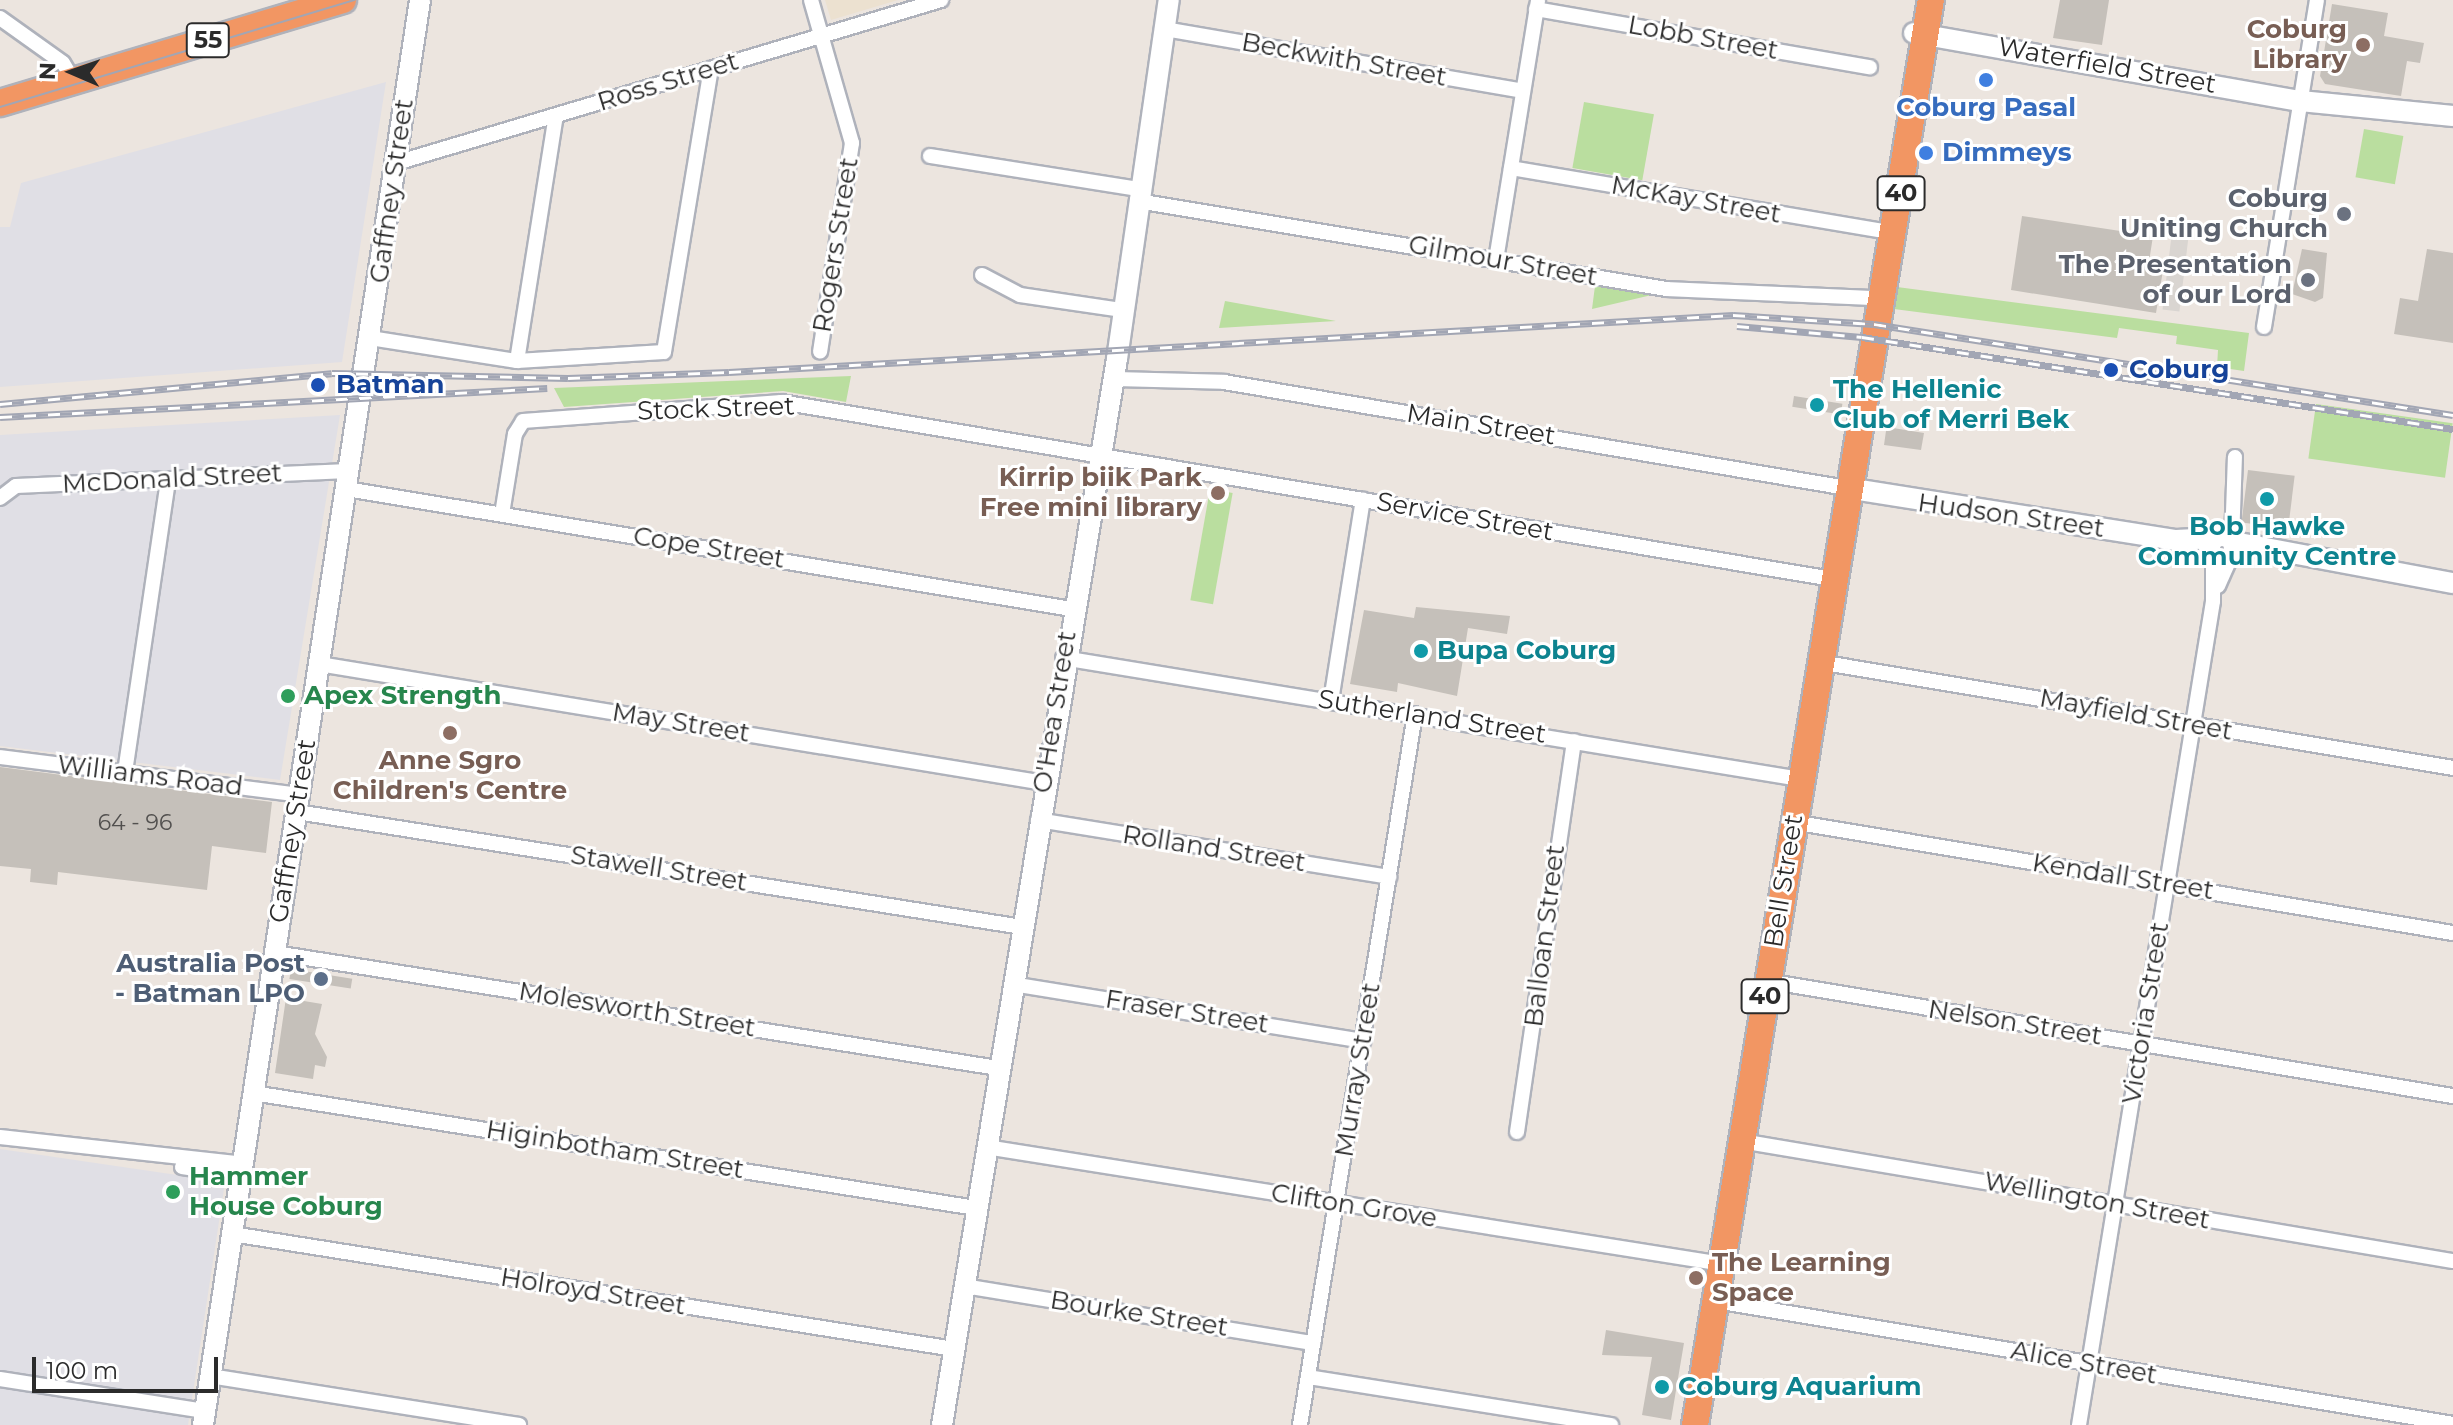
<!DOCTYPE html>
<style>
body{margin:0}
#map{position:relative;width:2453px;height:1425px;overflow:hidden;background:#ece5df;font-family:Montserrat,sans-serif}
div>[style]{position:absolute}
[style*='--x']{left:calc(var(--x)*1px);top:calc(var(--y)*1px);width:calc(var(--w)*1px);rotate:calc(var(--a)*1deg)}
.industrial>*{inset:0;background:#e0dfe5}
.education>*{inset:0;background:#ece1d0}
.green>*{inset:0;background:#bade9f;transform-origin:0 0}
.plaza>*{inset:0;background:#d9d5d1;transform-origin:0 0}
.building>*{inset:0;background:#c5c0ba;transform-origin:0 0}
.roads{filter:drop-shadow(2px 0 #afb2bb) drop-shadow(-2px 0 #afb2bb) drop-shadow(0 2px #afb2bb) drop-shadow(0 -2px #afb2bb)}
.street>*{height:14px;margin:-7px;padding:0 7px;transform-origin:7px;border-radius:7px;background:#fff}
.secondary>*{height:20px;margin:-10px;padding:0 10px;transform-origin:10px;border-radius:10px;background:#fff}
.secondary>.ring{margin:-10px;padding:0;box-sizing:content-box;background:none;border:20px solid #fff;border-radius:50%}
.highway>*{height:26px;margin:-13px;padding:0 13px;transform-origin:13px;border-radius:13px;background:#f29663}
.tram>*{height:2px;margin:-1px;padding:0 1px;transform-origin:1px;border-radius:1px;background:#a2a6b4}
.rail>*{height:7px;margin-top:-3.5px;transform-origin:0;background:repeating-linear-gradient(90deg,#fff 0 12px,#a2a6b4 0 24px);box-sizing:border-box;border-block:2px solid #a2a6b4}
.dots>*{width:22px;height:22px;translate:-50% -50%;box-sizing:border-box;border:4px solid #fff;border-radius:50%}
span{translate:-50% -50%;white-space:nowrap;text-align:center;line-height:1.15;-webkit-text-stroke:6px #fff;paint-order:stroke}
.number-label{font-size:22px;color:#52504f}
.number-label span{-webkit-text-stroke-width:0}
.shield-label span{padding:2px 6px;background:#fff;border:2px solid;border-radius:6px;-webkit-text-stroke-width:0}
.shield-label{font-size:24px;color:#2b2b2b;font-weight:700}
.education-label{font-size:26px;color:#785e54;font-weight:700}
.right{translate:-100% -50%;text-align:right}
.left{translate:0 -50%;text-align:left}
.street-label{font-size:26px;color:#2b2b2b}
.shop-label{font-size:26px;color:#366cbe;font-weight:700}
.worship-label{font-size:26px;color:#5b616d;font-weight:700}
.transit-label{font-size:26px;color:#164399;font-weight:700}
.culture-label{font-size:26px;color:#0d838f;font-weight:700}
.leisure-label{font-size:26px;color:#27864d;font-weight:700}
.service-label{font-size:26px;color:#4e5e75;font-weight:700}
.north{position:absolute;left:32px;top:32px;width:80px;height:80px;-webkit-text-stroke:6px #fff;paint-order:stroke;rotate:272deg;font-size:22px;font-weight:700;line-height:32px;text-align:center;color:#2b2b2b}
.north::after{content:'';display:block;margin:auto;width:28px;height:36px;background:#2b2b2b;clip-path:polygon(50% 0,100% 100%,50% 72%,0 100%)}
.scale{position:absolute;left:32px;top:1357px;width:186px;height:36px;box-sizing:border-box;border:4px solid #2b2b2b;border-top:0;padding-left:10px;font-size:24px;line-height:28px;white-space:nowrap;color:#2b2b2b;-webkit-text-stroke:6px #fff;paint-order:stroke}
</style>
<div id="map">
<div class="industrial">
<i style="clip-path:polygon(386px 82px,342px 362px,0 387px,0 227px,10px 227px,21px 183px)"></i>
<i style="clip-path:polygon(340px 415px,280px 780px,0 746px,0 435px)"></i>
<i style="clip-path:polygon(0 1149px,225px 1182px,188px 1425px,0 1425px)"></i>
</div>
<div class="education">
<i style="clip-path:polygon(825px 0,898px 0,831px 20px)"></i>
</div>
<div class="green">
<i style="left:1584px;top:102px;width:71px;height:67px;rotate:10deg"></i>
<i style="left:2364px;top:129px;width:40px;height:49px;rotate:10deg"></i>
<i style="clip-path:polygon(1595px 286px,1637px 293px,1656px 294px,1592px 309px)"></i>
<i style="clip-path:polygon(1897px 287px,2249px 333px,2244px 371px,2217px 367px,2218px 350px,2176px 344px,2177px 336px,2119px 328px,2117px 338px,1894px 309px)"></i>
<i style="clip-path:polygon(1225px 301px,1336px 321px,1219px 328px)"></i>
<i style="clip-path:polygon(851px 376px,846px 402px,783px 391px,564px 407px,554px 388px)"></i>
<i style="left:2316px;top:404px;width:138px;height:55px;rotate:8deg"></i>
<i style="left:1210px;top:489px;width:23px;height:113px;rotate:10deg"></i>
</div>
<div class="plaza">
<i style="left:2172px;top:232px;width:17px;height:78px;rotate:7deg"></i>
</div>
<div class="building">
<i style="clip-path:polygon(2060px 0,2109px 0,2102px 45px,2053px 38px)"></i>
<i style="clip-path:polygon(2332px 4px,2388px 13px,2384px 36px,2424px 43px,2420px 63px,2407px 61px,2401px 96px,2325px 84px,2320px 76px)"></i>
<i style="clip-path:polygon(2022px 216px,2153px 236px,2149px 262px,2164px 264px,2156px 313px,2011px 290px)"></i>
<i style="clip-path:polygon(2302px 249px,2327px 253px,2323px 298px,2315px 302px,2292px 294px)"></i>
<i style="clip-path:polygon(2427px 249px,2453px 253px,2453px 343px,2394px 334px,2400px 298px,2418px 301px)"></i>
<i style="left:1794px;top:396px;width:49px;height:11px;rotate:9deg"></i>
<i style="clip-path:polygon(1893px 428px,1924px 433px,1921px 450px,1884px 445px,1886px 431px)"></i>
<i style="left:2248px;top:470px;width:47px;height:53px;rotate:7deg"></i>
<i style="clip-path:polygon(1416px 607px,1510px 616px,1507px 634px,1468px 628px,1457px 696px,1398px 683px,1397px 692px,1350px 684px,1364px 610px,1414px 618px)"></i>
<i style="clip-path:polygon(0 767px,272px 802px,266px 853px,212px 846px,207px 890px,58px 872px,57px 885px,30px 882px,31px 869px,0 866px)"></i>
<i style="left:291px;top:969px;width:62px;height:10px;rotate:9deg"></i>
<i style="clip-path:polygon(286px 998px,322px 1004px,315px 1034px,327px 1057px,325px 1067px,315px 1065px,313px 1079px,275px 1073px)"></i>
<i style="clip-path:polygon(1606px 1330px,1684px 1343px,1671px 1420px,1642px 1415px,1652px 1357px,1602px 1355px)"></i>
</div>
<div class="roads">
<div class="street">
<i style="--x:811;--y:0;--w:149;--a:74"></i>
<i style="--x:852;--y:143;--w:211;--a:98.7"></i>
<i style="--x:1536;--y:9;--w:339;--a:9.9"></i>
<i style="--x:0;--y:18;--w:77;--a:35.5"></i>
<i style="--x:63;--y:63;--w:21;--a:59"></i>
<i style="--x:1165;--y:29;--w:363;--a:9.8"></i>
<i style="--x:930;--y:156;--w:212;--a:9"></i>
<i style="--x:396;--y:163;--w:569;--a:-16.65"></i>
<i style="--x:1511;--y:168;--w:376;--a:9.6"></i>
<i style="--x:1137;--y:201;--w:537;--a:9.43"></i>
<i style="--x:1667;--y:289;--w:204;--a:2.5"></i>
<i style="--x:1496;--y:260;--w:263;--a:-80.8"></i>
<i style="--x:982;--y:275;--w:43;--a:27.8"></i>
<i style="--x:1020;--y:295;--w:102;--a:8.4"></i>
<i style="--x:2264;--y:327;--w:331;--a:-80.8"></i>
<i style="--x:370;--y:338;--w:149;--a:8.9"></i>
<i style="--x:517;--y:361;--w:147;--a:-3.5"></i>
<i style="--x:664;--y:352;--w:287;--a:-80.6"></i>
<i style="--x:517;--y:361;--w:248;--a:-81"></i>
<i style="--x:1113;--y:379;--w:111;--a:1.5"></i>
<i style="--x:1224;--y:382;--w:632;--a:9.66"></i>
<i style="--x:346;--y:489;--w:736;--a:9.39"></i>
<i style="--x:0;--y:498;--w:20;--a:-37"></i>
<i style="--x:16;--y:486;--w:332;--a:-2.6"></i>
<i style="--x:502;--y:514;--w:81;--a:-80.8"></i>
<i style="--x:515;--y:434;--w:15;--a:-58"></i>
<i style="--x:523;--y:421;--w:259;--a:-4.2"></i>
<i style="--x:781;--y:402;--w:1066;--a:9.56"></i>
<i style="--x:2232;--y:541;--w:84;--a:-88"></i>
<i style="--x:2218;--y:586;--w:32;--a:-66"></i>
<i style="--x:1063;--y:658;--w:747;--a:9.32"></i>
<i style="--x:1819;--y:662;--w:643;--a:9.49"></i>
<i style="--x:319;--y:664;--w:735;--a:9.32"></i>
<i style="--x:1331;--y:701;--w:204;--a:-81"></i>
<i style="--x:0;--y:757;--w:301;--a:7.2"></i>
<i style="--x:125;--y:772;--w:294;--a:-81.6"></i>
<i style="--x:297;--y:812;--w:734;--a:9.01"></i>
<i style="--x:1038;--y:820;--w:356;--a:9.2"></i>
<i style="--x:1793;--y:822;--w:669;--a:9.55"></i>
<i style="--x:275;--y:953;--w:732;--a:9.04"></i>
<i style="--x:1767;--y:981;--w:696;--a:9.52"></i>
<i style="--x:1012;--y:984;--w:356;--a:9.2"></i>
<i style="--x:253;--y:1093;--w:732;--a:9.04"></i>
<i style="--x:1517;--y:1132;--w:395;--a:-81.7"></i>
<i style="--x:0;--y:1137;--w:244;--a:6.3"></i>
<i style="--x:1741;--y:1141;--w:722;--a:9.57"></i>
<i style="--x:986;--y:1147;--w:745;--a:9.03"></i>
<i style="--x:182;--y:1167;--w:60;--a:8.7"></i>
<i style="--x:232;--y:1234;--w:731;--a:9.05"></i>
<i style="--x:964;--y:1286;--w:354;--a:9.3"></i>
<i style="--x:1716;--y:1301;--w:747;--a:9.47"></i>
<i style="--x:210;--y:1376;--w:313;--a:9"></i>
<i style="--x:1308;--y:1377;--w:307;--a:9"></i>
<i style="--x:0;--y:1379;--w:207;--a:8.9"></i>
<i style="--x:1300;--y:1425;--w:720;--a:-80.81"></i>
<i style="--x:2079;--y:1425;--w:835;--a:-80.76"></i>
<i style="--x:2213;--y:601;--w:45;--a:-90"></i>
</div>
<div class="secondary">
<i style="--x:1914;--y:33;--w:392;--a:10"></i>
<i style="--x:2300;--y:101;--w:154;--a:5.6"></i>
<i style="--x:1847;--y:488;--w:333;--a:9"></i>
<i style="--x:2176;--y:540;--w:39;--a:-3"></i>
<i class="ring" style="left:2210px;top:536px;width:4px;height:4px"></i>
<i style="--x:2233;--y:542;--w:224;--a:10.6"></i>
<i style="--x:203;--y:1425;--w:1441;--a:-81.34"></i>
<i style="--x:942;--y:1425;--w:1080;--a:-80.68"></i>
<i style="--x:1117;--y:359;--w:363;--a:-81.8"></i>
</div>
<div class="highway">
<i style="--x:0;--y:103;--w:358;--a:-16.7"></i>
<i style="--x:1695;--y:1425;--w:1444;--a:-80.6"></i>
</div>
</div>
<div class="tram">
<i style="--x:0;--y:107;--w:370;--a:-16.8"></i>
</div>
<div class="rail">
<i style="--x:1737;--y:326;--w:125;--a:5"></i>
<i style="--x:1862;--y:337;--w:598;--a:8.85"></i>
<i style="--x:0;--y:404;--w:333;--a:-5.3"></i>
<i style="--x:332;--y:373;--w:236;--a:1.2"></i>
<i style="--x:568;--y:378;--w:161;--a:-2.1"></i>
<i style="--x:729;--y:372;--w:1006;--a:-3.25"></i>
<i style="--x:1733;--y:315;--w:141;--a:3.7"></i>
<i style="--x:1874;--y:324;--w:586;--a:8.93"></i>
<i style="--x:0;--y:417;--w:548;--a:-3.03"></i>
</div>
<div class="dots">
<i style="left:2363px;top:45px;background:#8d6e63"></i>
<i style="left:1986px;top:80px;background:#3f7fe0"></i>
<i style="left:1926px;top:153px;background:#3f7fe0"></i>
<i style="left:2344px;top:214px;background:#6b7280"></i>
<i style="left:2308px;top:280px;background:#6b7280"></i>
<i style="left:2111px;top:370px;background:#1a4fb4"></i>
<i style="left:318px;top:385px;background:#1a4fb4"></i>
<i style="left:1817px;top:405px;background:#0f9aa8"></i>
<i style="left:1218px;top:493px;background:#8d6e63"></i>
<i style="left:2267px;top:499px;background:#0f9aa8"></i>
<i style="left:1421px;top:651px;background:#0f9aa8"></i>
<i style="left:288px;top:696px;background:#2e9e5b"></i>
<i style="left:450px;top:733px;background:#8d6e63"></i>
<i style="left:321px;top:979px;background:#5c6f8a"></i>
<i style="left:173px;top:1192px;background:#2e9e5b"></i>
<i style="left:1696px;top:1278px;background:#8d6e63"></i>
<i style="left:1662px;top:1387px;background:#0f9aa8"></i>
</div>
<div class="number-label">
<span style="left:135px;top:823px">64 - 96</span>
</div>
<div class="shield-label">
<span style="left:208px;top:40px">55</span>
<span style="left:1901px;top:193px">40</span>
<span style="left:1765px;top:996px">40</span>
</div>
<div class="education-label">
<span class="right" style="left:2347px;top:45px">Coburg<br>Library</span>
<span class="right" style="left:1202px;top:493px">Kirrip biik Park<br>Free mini library</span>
<span style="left:450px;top:776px">Anne Sgro<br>Children's Centre</span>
<span class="left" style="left:1712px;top:1278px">The Learning<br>Space</span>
</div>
<div class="street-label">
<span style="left:1703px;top:38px;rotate:10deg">Lobb Street</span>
<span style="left:1344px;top:60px;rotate:10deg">Beckwith Street</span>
<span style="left:2107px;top:66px;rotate:10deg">Waterfield Street</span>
<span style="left:668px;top:82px;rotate:-17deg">Ross Street</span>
<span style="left:392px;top:191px;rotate:-82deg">Gaffney Street</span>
<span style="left:1696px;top:200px;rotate:10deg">McKay Street</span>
<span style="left:836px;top:245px;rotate:-81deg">Rogers Street</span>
<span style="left:1503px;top:261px;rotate:10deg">Gilmour Street</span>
<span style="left:716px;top:409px;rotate:-2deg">Stock Street</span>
<span style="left:1481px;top:425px;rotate:9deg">Main Street</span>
<span style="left:172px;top:479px;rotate:-3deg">McDonald Street</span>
<span style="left:2011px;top:516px;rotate:8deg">Hudson Street</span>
<span style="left:1465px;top:517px;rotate:10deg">Service Street</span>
<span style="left:709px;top:548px;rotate:9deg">Cope Street</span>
<span style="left:1055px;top:712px;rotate:-81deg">O'Hea Street</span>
<span style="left:2136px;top:715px;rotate:10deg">Mayfield Street</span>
<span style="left:1432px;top:717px;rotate:9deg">Sutherland Street</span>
<span style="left:681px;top:723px;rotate:9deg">May Street</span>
<span style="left:150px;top:776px;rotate:7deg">Williams Road</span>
<span style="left:293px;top:831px;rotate:-81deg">Gaffney Street</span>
<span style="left:1214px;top:849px;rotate:9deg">Rolland Street</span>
<span style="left:659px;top:869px;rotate:9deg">Stawell Street</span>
<span style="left:2123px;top:877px;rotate:9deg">Kendall Street</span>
<span style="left:1784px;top:881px;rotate:-81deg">Bell Street</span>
<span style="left:1545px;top:936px;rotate:-83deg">Balloan Street</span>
<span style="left:637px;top:1010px;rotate:9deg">Molesworth Street</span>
<span style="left:1187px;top:1012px;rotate:9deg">Fraser Street</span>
<span style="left:2146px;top:1013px;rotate:-81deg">Victoria Street</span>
<span style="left:2015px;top:1023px;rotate:9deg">Nelson Street</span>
<span style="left:1358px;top:1070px;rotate:-81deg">Murray Street</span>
<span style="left:615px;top:1150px;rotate:9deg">Higinbotham Street</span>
<span style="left:2097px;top:1201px;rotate:10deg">Wellington Street</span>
<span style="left:1354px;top:1206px;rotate:9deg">Clifton Grove</span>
<span style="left:593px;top:1292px;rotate:9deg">Holroyd Street</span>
<span style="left:1139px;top:1314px;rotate:9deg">Bourke Street</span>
<span style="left:2084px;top:1363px;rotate:10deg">Alice Street</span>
</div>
<div class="shop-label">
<span style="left:1986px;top:108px">Coburg Pasal</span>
<span class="left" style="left:1942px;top:153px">Dimmeys</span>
</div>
<div class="worship-label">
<span class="right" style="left:2328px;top:214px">Coburg<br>Uniting Church</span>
<span class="right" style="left:2292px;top:280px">The Presentation<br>of our Lord</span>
</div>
<div class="transit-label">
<span class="left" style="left:2129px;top:370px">Coburg</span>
<span class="left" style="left:336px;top:385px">Batman</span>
</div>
<div class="culture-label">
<span class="left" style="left:1833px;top:405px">The Hellenic<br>Club of Merri Bek</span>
<span style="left:2267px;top:542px">Bob Hawke<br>Community Centre</span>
<span class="left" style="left:1437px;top:651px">Bupa Coburg</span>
<span class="left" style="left:1678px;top:1387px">Coburg Aquarium</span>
</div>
<div class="leisure-label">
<span class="left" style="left:304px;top:696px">Apex Strength</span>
<span class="left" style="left:189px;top:1192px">Hammer<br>House Coburg</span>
</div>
<div class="service-label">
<span class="right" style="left:305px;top:979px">Australia Post<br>- Batman LPO</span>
</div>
<div class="north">N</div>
<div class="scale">100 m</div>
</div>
